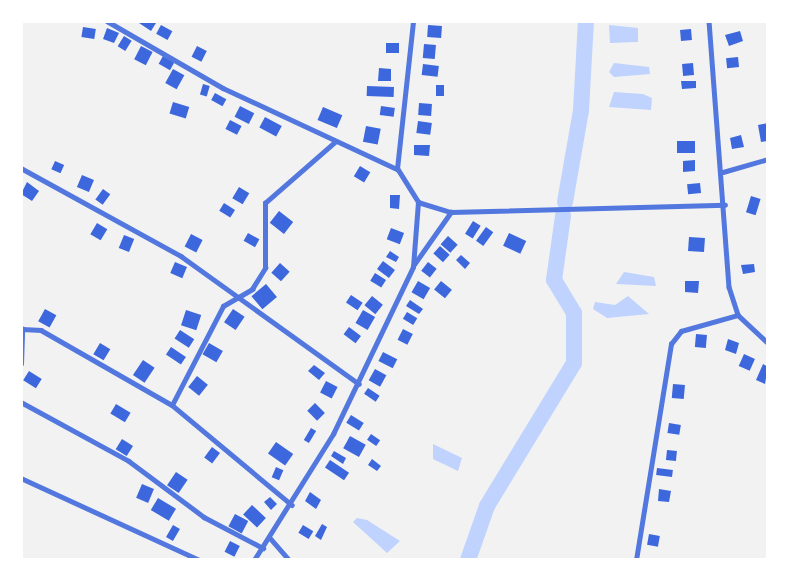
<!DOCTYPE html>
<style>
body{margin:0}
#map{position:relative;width:789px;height:581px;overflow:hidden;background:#f2f2f2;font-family:Mulish,sans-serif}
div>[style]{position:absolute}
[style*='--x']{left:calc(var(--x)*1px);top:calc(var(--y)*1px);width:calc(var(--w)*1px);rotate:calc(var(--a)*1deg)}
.water>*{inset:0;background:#bfd3fe}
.river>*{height:16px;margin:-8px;padding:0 8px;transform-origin:8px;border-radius:8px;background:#bfd3fe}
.building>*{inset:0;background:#3d67dc;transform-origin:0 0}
.minor>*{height:4.5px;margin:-2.25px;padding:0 2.25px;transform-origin:2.25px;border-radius:2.25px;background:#5277de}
span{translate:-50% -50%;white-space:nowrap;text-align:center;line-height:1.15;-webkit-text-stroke:6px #fff;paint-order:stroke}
.frame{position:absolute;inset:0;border:23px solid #fff;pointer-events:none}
</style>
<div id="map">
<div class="water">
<i style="clip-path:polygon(609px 25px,638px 28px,638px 42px,610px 43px)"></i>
<i style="clip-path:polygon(614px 63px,649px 67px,650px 74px,614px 77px,609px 72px)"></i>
<i style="clip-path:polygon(614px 92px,643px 94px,652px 98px,651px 110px,609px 107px)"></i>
<i style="clip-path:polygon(624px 272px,654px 277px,656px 286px,616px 284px)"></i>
<i style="clip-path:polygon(628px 296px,649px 314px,607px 318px,593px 309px,595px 302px,615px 305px)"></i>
<i style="clip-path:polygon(433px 444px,462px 458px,458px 471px,433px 459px)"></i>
<i style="clip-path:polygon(357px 518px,367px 520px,400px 541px,387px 553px,353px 522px)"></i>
</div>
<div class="river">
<i style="--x:565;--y:202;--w:93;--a:-80.1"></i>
<i style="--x:581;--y:110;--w:89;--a:-86.8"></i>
<i style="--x:468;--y:560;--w:57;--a:-70.6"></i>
<i style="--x:487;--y:506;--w:167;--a:-58.7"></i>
<i style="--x:574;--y:363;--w:50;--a:-90"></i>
<i style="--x:574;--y:313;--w:39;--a:-121"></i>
<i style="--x:554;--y:280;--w:65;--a:-82"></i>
</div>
<div class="building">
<i style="clip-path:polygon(136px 21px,153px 21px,156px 23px,151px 31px)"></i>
<i style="left:161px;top:25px;width:13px;height:10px;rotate:29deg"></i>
<i style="left:428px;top:25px;width:14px;height:12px;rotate:4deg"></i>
<i style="left:83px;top:27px;width:13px;height:10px;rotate:9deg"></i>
<i style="clip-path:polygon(107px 28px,119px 33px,114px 43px,103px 39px)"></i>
<i style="left:691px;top:29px;width:11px;height:11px;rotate:85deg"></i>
<i style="clip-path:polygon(740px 31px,743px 41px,729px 46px,725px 35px)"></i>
<i style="left:124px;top:36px;width:9px;height:12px;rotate:32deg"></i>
<i style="left:386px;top:43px;width:13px;height:10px"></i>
<i style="left:424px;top:44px;width:12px;height:14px;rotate:5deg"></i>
<i style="left:141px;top:46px;width:13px;height:15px;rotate:27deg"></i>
<i style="left:197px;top:46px;width:11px;height:12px;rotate:27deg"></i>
<i style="left:163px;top:56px;width:13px;height:9px;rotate:29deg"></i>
<i style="left:738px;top:57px;width:10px;height:12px;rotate:84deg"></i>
<i style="left:693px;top:63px;width:12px;height:11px;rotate:85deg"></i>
<i style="left:423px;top:64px;width:16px;height:11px;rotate:7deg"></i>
<i style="clip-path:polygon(379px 68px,391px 69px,391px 81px,378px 81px)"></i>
<i style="left:173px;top:69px;width:13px;height:16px;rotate:29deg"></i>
<i style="clip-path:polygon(681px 81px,696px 81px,696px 88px,682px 89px)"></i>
<i style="left:203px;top:84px;width:7px;height:11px;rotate:16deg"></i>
<i style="left:436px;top:85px;width:8px;height:11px"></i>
<i style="left:367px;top:86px;width:27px;height:10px;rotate:2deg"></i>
<i style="left:215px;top:93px;width:13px;height:8px;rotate:29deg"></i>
<i style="left:173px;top:102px;width:17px;height:12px;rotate:17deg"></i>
<i style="left:419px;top:103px;width:13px;height:12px;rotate:4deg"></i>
<i style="left:240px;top:106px;width:16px;height:12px;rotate:27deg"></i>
<i style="left:381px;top:106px;width:14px;height:9px;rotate:8deg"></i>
<i style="left:323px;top:107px;width:21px;height:14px;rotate:23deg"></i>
<i style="left:265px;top:117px;width:19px;height:12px;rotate:28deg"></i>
<i style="left:230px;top:120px;width:13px;height:10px;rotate:27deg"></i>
<i style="left:418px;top:121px;width:14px;height:12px;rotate:8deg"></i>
<i style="clip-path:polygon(768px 123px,768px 141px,761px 142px,758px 125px)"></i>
<i style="left:366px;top:126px;width:15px;height:16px;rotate:11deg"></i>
<i style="clip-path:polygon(741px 135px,744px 147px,732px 149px,730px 138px)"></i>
<i style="left:677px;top:141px;width:18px;height:12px"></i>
<i style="clip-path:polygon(414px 145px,430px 145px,429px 156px,414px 155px)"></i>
<i style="clip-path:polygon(695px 160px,695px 171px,683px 172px,683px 161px)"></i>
<i style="left:55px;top:161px;width:10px;height:9px;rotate:24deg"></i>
<i style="left:360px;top:166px;width:12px;height:12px;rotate:31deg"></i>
<i style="left:82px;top:175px;width:13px;height:13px;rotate:23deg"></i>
<i style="clip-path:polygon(27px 182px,39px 191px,32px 201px,21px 194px)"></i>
<i style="left:700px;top:183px;width:10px;height:13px;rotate:84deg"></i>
<i style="left:239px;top:187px;width:12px;height:13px;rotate:31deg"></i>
<i style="left:103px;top:189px;width:9px;height:13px;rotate:36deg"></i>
<i style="clip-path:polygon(390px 195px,400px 195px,399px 209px,390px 208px)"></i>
<i style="left:751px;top:196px;width:10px;height:17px;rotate:17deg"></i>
<i style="left:224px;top:203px;width:13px;height:9px;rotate:32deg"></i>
<i style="left:279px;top:211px;width:18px;height:15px;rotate:38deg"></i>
<i style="left:473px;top:221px;width:9px;height:15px;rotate:32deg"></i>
<i style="left:97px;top:223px;width:12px;height:13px;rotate:31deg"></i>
<i style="left:486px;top:227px;width:9px;height:17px;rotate:36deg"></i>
<i style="left:391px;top:228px;width:14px;height:12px;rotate:21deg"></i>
<i style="left:248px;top:233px;width:13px;height:9px;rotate:29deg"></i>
<i style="left:509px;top:233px;width:19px;height:14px;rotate:25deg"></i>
<i style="left:191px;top:234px;width:13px;height:14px;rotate:27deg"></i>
<i style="left:124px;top:235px;width:11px;height:14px;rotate:22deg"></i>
<i style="left:448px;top:236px;width:13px;height:11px;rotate:42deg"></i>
<i style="left:689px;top:237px;width:16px;height:14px;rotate:4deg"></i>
<i style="left:440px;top:246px;width:13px;height:10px;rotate:42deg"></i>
<i style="clip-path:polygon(390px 251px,399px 257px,396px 262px,386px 257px)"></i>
<i style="clip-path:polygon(461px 255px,470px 263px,465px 269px,456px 260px)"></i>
<i style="left:383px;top:261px;width:15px;height:10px;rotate:37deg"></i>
<i style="left:175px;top:262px;width:13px;height:12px;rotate:23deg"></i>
<i style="left:428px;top:262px;width:11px;height:11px;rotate:38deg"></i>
<i style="left:280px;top:263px;width:13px;height:13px;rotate:42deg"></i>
<i style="clip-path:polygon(754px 264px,755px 272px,743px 274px,741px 265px)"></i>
<i style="left:375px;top:273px;width:13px;height:9px;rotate:32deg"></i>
<i style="left:418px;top:281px;width:14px;height:13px;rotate:30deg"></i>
<i style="left:441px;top:281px;width:14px;height:11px;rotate:39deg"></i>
<i style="clip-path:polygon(685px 281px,699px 281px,698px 293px,685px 292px)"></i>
<i style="left:266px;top:284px;width:17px;height:19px;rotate:50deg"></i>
<i style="left:351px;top:295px;width:14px;height:9px;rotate:34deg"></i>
<i style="left:372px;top:296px;width:14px;height:12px;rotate:39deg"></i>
<i style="clip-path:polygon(410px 300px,423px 309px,419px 314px,406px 306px)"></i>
<i style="left:45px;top:309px;width:13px;height:14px;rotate:29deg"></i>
<i style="left:233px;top:309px;width:14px;height:16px;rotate:34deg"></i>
<i style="left:186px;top:310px;width:16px;height:16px;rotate:18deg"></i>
<i style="left:363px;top:310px;width:14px;height:15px;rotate:30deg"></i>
<i style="left:407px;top:312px;width:12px;height:8px;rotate:31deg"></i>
<i style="left:349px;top:327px;width:15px;height:9px;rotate:37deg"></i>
<i style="left:403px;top:329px;width:11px;height:12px;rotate:27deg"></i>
<i style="left:180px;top:330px;width:17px;height:10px;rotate:33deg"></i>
<i style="left:696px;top:334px;width:11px;height:13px;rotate:5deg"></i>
<i style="clip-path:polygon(728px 339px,739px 343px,736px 354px,725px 350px)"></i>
<i style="left:100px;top:343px;width:12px;height:13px;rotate:31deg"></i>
<i style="left:209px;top:343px;width:16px;height:13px;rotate:30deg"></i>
<i style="left:171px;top:347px;width:18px;height:9px;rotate:34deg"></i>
<i style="left:383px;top:352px;width:16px;height:10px;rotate:27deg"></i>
<i style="left:744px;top:354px;width:12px;height:13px;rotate:24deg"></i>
<i style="left:143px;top:360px;width:14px;height:18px;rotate:34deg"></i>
<i style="clip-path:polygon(763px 364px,768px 367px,765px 384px,756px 380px)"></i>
<i style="clip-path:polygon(314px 365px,325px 373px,319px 380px,308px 371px)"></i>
<i style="left:375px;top:369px;width:13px;height:13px;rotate:29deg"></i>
<i style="left:29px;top:371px;width:15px;height:11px;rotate:32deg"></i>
<i style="left:197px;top:376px;width:14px;height:14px;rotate:39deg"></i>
<i style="left:326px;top:381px;width:13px;height:13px;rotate:27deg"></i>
<i style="left:673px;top:384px;width:12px;height:14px;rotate:5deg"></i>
<i style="left:368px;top:388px;width:14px;height:7px;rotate:34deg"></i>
<i style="left:315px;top:403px;width:14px;height:11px;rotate:45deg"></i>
<i style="left:116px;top:404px;width:17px;height:11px;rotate:31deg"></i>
<i style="left:351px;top:415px;width:15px;height:9px;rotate:32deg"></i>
<i style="left:669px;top:423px;width:12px;height:10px;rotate:9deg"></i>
<i style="left:311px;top:428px;width:6px;height:14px;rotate:31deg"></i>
<i style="left:371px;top:434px;width:11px;height:7px;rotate:34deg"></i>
<i style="left:350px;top:436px;width:18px;height:14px;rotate:29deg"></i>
<i style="left:122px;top:439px;width:13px;height:12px;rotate:32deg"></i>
<i style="left:276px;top:442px;width:21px;height:14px;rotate:35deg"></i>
<i style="left:212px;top:447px;width:10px;height:13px;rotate:37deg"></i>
<i style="left:667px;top:450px;width:10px;height:10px;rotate:6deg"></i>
<i style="clip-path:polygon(334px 451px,346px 458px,343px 464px,331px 456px)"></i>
<i style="clip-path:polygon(372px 459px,381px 466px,377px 471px,368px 465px)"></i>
<i style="left:330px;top:460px;width:23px;height:9px;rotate:34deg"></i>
<i style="left:276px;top:467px;width:8px;height:11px;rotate:23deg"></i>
<i style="left:657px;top:468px;width:16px;height:7px;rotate:7deg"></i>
<i style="left:176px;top:472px;width:14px;height:16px;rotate:34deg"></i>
<i style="left:142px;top:484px;width:13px;height:15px;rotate:23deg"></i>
<i style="clip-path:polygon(659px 489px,671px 491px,669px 502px,658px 501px)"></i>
<i style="clip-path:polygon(310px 492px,321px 500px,316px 509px,305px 501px)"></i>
<i style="clip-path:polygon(270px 497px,277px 504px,271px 510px,264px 502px)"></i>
<i style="left:158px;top:498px;width:21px;height:14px;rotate:31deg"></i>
<i style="left:252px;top:505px;width:19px;height:13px;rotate:43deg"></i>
<i style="left:235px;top:514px;width:15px;height:14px;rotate:28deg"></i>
<i style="clip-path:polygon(322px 524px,327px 527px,321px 540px,315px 536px)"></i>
<i style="left:173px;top:525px;width:8px;height:14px;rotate:30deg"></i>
<i style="left:303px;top:525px;width:12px;height:9px;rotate:31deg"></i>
<i style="left:649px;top:534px;width:11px;height:11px;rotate:10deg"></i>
<i style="left:230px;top:541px;width:11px;height:12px;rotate:27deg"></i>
</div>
<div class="minor">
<i style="--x:107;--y:21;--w:134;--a:30"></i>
<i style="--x:223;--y:88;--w:192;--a:25"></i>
<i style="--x:709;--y:21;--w:267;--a:85.7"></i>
<i style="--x:729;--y:287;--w:29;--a:72"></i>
<i style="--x:738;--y:315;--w:41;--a:43"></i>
<i style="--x:21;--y:168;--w:183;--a:28.8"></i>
<i style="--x:181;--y:256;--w:219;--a:35.7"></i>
<i style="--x:723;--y:172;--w:47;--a:-16.1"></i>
<i style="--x:418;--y:202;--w:34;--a:17"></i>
<i style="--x:451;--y:212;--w:274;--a:-1.5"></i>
<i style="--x:413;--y:266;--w:66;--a:-54.9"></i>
<i style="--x:22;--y:329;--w:19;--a:3"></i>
<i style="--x:41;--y:330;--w:151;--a:29.8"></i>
<i style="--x:172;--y:405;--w:156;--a:39.8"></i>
<i style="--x:21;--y:364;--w:35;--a:-88"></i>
<i style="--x:21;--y:402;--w:123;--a:28.6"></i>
<i style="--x:129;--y:461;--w:94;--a:36.7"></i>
<i style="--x:204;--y:517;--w:67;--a:27.7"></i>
<i style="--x:172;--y:405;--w:111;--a:-62.7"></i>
<i style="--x:223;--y:306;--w:34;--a:-30"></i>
<i style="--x:252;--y:289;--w:25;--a:-58"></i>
<i style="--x:265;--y:268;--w:65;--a:-90"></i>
<i style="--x:265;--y:203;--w:93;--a:-41.1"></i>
<i style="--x:21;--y:478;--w:196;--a:24.7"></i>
<i style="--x:271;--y:539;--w:28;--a:49"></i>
<i style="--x:254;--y:560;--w:149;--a:-57.9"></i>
<i style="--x:333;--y:434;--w:185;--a:-64.4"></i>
<i style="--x:413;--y:267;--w:65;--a:-85.6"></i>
<i style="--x:418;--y:202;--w:39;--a:-122"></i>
<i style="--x:397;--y:169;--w:149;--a:-83.8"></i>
<i style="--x:636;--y:560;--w:219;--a:-80.8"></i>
<i style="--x:671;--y:344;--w:16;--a:-52"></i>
<i style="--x:681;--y:331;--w:59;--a:-15.7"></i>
</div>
<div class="frame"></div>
</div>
